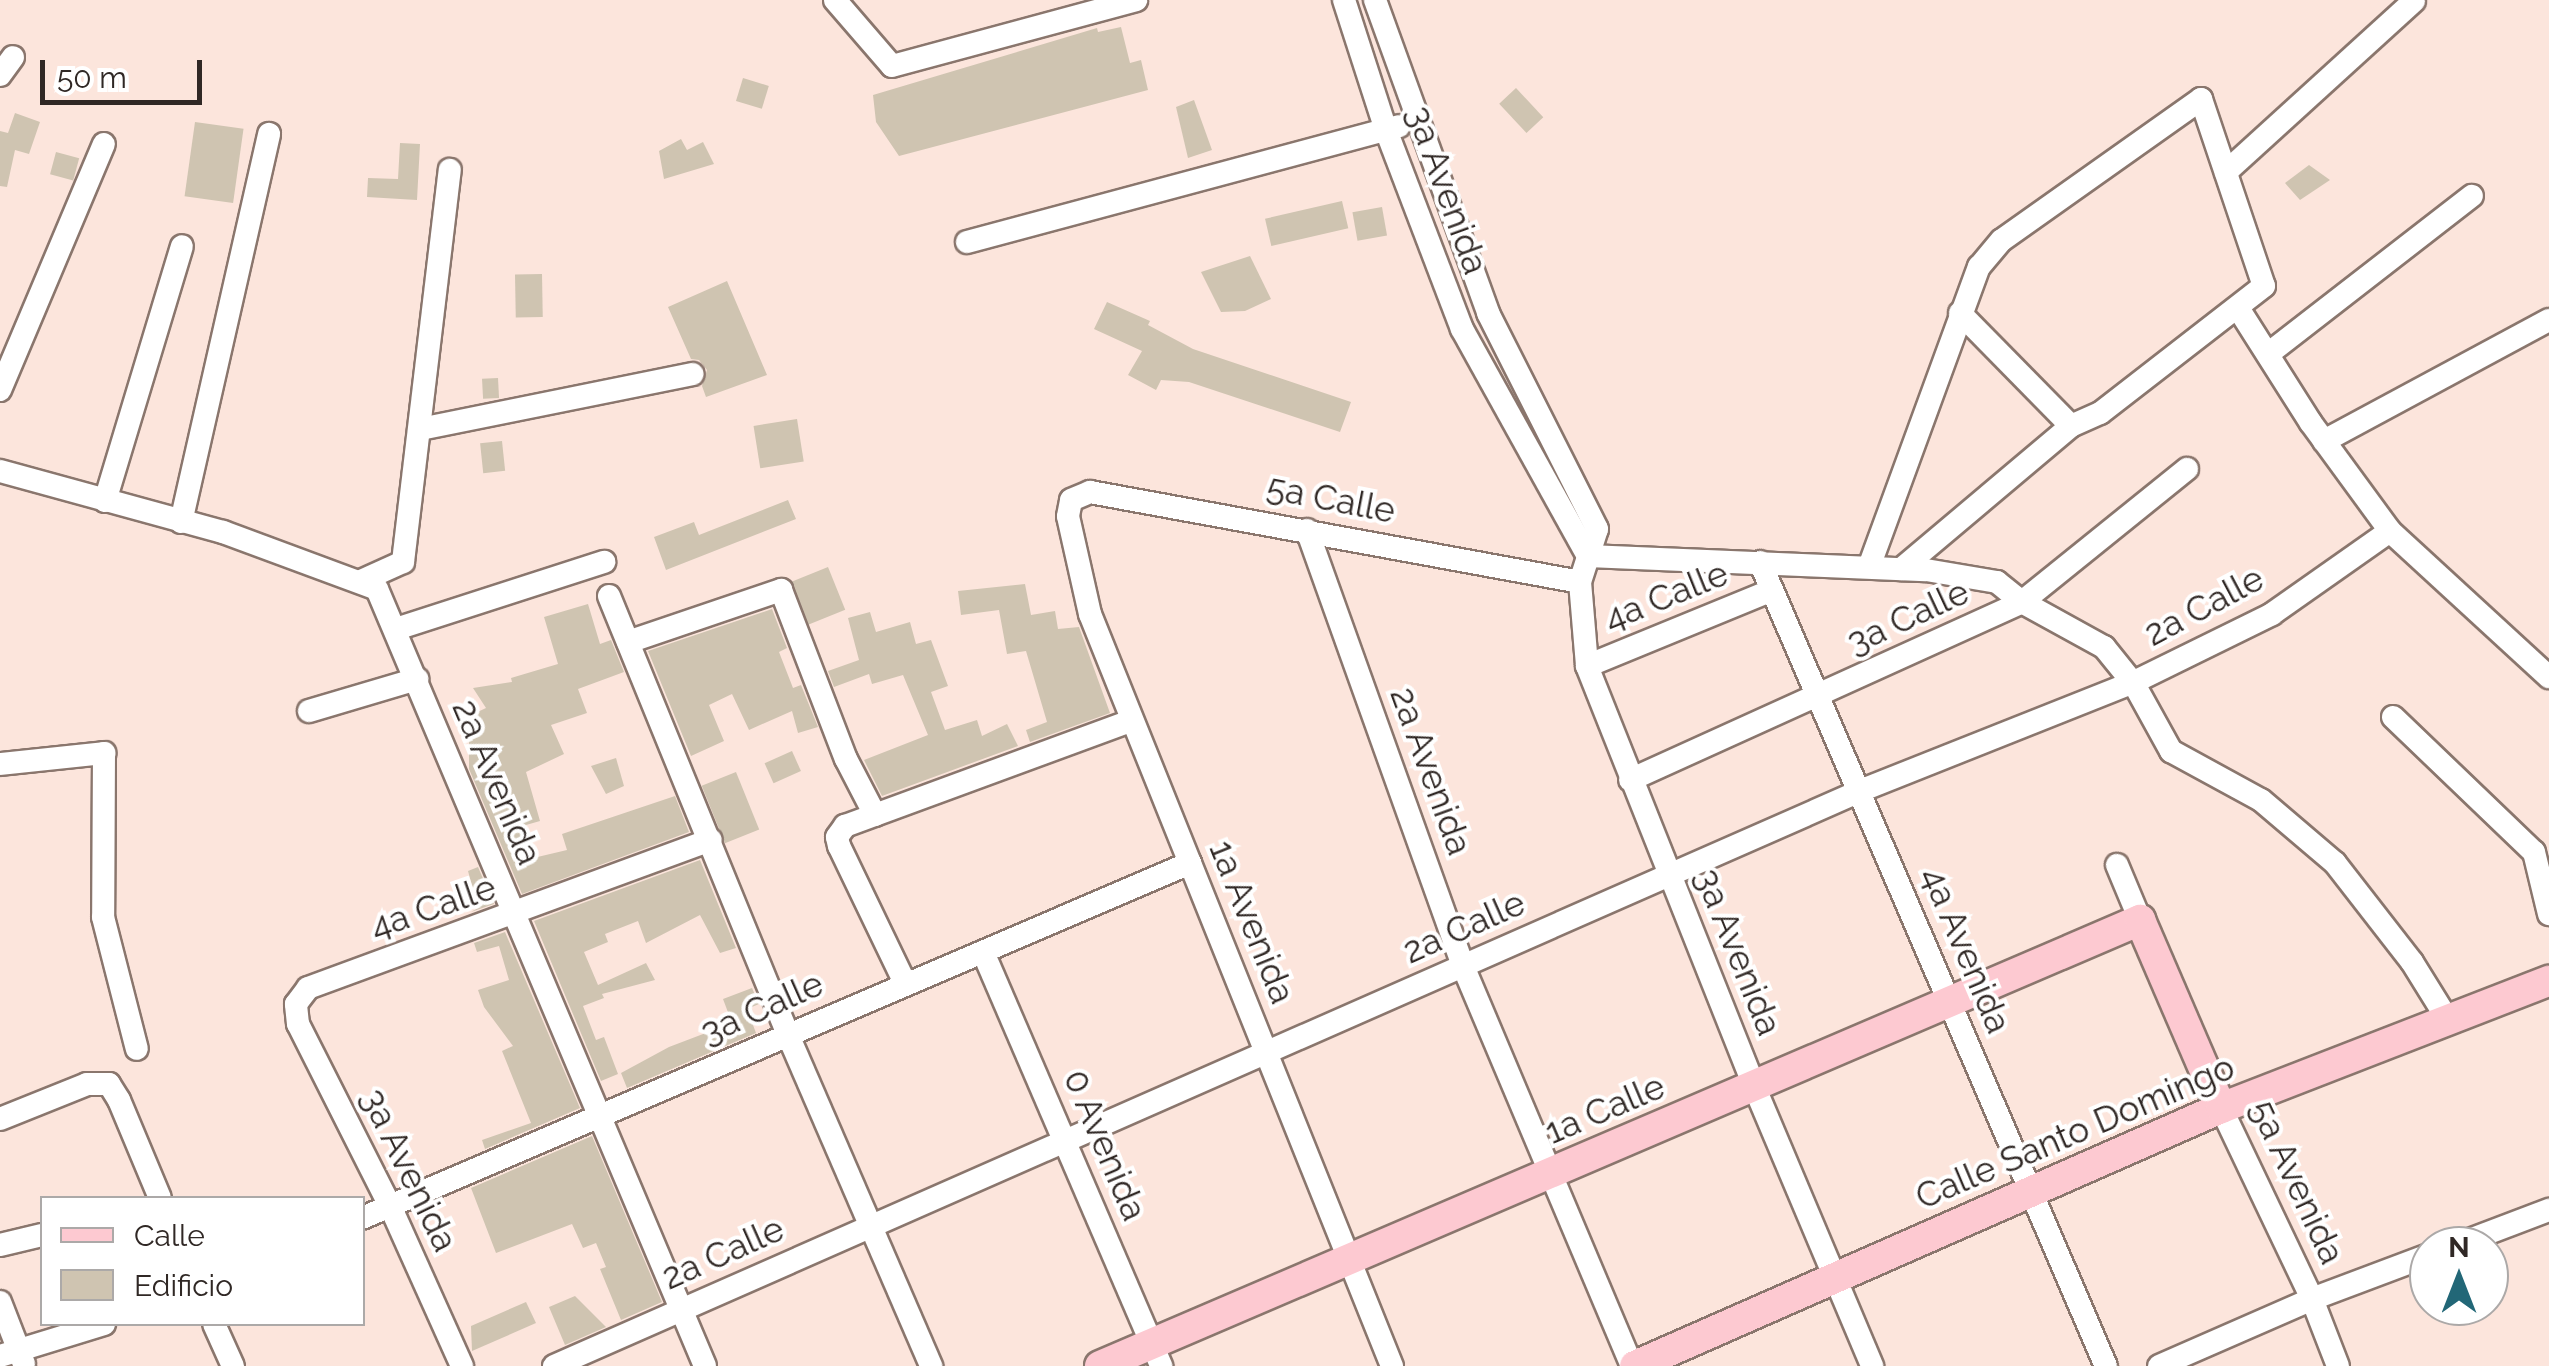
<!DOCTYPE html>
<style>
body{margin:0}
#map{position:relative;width:2549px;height:1366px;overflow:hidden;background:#fce5dc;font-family:Raleway,sans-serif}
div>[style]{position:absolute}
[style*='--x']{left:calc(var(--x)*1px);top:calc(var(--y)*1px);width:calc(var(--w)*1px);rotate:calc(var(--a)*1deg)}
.building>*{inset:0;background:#cfc4b1;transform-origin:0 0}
.roads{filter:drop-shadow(2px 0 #8a766d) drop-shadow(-2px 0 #8a766d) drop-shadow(0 2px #8a766d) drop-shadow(0 -2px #8a766d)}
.minor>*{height:22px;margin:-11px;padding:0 11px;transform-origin:11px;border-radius:11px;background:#fff}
.major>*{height:30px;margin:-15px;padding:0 15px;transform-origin:15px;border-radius:15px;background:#fdc9d1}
span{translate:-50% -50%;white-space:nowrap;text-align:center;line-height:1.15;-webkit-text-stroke:8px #fff;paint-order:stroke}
.street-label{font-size:35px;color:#302825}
.legend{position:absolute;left:40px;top:1196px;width:325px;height:130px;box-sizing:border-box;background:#fff;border:2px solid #aca9a8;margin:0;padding:12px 18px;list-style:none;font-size:30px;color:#302825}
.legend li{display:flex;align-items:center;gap:20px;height:50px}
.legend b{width:50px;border:2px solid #aca9a8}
.north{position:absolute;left:2409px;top:1226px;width:100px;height:100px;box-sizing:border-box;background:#fff;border:2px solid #aca9a8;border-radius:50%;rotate:0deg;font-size:28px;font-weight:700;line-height:40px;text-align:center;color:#302825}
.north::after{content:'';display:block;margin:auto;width:35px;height:45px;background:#226777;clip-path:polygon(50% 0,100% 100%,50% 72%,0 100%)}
.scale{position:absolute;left:40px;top:60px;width:162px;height:45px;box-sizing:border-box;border:5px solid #302825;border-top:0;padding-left:12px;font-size:30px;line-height:35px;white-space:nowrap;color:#302825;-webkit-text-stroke:8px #fff;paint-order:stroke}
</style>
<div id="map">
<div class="building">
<i style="clip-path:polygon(1121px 27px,1130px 63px,1141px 60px,1148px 90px,899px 156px,876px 122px,873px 95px,1097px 28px,1098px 32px)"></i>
<i style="left:743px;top:78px;width:27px;height:24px;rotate:17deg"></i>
<i style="left:1516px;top:88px;width:40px;height:23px;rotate:47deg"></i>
<i style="clip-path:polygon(1194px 100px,1212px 150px,1188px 158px,1176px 107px)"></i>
<i style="clip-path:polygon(15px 113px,40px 122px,29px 154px,15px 150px,7px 187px,0 186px,0 131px,8px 133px)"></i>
<i style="left:195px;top:122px;width:49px;height:75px;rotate:8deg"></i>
<i style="clip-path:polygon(681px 139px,687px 150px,703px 142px,714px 164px,664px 179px,659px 151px)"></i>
<i style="clip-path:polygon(400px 143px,420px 144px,417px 200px,367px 197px,368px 178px,398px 179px)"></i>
<i style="left:56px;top:152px;width:24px;height:23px;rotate:15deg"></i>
<i style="clip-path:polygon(2309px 165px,2330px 180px,2300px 200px,2285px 183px)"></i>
<i style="left:1342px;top:201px;width:28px;height:79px;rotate:77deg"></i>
<i style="left:1382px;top:207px;width:29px;height:30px;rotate:80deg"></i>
<i style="clip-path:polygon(1250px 256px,1271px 299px,1245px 311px,1221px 312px,1201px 272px)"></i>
<i style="left:542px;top:274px;width:43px;height:27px;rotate:89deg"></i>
<i style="clip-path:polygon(727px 281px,767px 375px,706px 397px,702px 386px,707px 370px,699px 360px,691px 359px,668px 307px)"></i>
<i style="clip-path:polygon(1107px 302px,1150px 321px,1148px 325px,1193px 349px,1351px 402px,1340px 432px,1189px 382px,1161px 380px,1156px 390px,1128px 375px,1142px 351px,1094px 329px)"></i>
<i style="left:498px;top:378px;width:20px;height:16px;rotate:87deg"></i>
<i style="left:797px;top:419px;width:43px;height:44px;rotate:81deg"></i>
<i style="left:502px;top:441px;width:30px;height:22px;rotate:84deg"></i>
<i style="clip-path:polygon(788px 500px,796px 519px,666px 570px,654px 537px,694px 522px,699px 535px)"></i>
<i style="left:828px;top:567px;width:46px;height:40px;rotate:68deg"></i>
<i style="clip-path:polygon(1025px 584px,1031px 615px,1055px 611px,1058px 629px,1079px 627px,1110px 713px,1030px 742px,1026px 730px,1047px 722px,1026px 651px,1007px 654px,999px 610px,961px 615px,958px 591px)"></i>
<i style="clip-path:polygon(588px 604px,600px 644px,611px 640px,624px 672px,578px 689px,587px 713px,551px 725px,564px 754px,526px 772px,540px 821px,519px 827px,529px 859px,567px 850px,562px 834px,675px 796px,689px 832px,522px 894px,469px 769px,469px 716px,486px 708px,473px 688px,512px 682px,511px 678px,558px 664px,544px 617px)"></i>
<i style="clip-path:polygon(772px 609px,787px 648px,779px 652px,793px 688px,801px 685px,818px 727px,798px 733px,792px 711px,749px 730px,732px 694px,709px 705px,724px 741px,691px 756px,648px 651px)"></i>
<i style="clip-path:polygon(870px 612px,876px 632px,910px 622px,916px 644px,931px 640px,948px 686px,931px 692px,945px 730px,977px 720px,982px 736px,1007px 724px,1018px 746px,882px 796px,864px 760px,928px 735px,903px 675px,872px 684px,869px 674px,834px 687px,828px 671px,859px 660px,848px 618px)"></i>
<i style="left:792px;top:751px;width:22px;height:30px;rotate:66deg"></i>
<i style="clip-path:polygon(616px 758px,624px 786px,606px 794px,591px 766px)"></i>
<i style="left:736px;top:772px;width:62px;height:37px;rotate:68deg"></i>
<i style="clip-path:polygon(700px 860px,736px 948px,720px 953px,700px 915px,646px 943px,638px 921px,605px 934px,608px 942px,584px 952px,598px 985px,646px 963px,655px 980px,602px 994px,604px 998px,583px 1006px,596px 1040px,604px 1037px,618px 1074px,601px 1081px,534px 921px)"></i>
<i style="clip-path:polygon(478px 867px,494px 904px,471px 912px,478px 908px,468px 871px)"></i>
<i style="clip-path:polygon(505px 932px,580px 1108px,485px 1149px,482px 1140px,531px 1123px,502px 1051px,513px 1046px,484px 1007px,478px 990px,509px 980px,499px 946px,477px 952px,474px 943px)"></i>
<i style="clip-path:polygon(752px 988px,759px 1004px,747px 1009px,756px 1033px,627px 1088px,621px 1073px,669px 1047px,732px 1023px,723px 999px)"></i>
<i style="clip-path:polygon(592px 1136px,662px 1302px,621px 1320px,600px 1269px,606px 1267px,596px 1243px,583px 1248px,572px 1224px,496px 1253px,471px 1188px)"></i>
<i style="clip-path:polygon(575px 1296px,606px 1327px,565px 1345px,549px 1307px)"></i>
<i style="clip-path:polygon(526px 1302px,536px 1323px,472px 1351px,471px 1326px)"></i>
</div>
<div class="roads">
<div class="minor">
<i style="--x:835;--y:0;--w:87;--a:49.2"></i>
<i style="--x:892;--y:66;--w:253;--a:-15.1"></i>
<i style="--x:1344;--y:0;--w:137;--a:72.1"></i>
<i style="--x:1386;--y:130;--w:213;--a:69.1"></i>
<i style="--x:1462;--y:329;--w:260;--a:61"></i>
<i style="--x:1375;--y:0;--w:333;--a:70.1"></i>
<i style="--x:1488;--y:313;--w:242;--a:63.2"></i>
<i style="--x:1597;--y:529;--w:56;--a:107.8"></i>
<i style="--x:1580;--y:582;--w:84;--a:85.2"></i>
<i style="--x:1587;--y:666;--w:452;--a:68.3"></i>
<i style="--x:1754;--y:1086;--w:304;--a:67.1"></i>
<i style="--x:0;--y:75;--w:22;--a:-54"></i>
<i style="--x:2226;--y:172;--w:254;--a:-42.3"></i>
<i style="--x:967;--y:242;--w:447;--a:-15"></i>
<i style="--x:2238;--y:308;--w:136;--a:57.6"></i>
<i style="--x:2311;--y:423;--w:134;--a:53.8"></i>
<i style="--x:2390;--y:531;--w:216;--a:42.6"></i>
<i style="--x:1960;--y:313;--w:158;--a:45.5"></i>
<i style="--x:2268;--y:354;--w:258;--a:-37.8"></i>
<i style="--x:0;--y:390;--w:267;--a:-67.1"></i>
<i style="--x:420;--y:429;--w:278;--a:-11.4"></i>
<i style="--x:2324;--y:441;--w:255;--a:-28.3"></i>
<i style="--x:0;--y:471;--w:231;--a:15.3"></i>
<i style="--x:223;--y:532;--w:164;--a:20.3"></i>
<i style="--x:377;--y:589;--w:843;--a:67.11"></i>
<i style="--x:105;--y:501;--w:266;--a:-73.2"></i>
<i style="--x:181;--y:522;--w:398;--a:-77.2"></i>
<i style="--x:1307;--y:530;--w:463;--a:70.3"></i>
<i style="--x:1463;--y:966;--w:434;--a:67.1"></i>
<i style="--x:1588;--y:556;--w:338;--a:2.4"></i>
<i style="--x:1926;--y:570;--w:72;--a:9.6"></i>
<i style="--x:1997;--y:582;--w:32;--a:39"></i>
<i style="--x:2022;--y:602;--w:94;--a:28.8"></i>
<i style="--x:2104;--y:647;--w:48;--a:51"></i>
<i style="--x:2134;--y:684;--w:77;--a:61.1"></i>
<i style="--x:2171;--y:751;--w:102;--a:28.6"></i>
<i style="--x:2261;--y:800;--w:97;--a:40.4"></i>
<i style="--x:2335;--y:863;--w:125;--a:52.1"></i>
<i style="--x:2412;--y:962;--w:68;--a:58.2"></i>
<i style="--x:1760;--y:562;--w:875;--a:66.72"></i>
<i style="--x:1869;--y:567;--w:320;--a:-69.9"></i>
<i style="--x:1979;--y:267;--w:35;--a:-50"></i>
<i style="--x:2002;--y:240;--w:244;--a:-35.3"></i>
<i style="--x:2201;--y:99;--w:197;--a:71.4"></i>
<i style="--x:2264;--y:286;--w:207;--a:142.2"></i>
<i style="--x:2100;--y:413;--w:32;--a:156"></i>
<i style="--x:2071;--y:426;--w:222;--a:139.9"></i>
<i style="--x:361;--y:581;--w:46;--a:-24.3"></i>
<i style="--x:403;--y:562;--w:395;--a:-83.2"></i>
<i style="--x:609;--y:596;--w:474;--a:67.8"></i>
<i style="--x:788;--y:1035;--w:361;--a:66.6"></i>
<i style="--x:396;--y:629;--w:219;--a:-17.9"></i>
<i style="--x:628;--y:642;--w:162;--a:-18.8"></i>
<i style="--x:781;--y:590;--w:181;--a:69"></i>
<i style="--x:846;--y:759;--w:63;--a:62.6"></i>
<i style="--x:1587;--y:666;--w:200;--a:-22.3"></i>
<i style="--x:309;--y:711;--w:113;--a:-16.5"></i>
<i style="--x:2393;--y:717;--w:195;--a:43.8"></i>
<i style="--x:2534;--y:852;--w:64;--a:76.4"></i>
<i style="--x:0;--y:764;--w:105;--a:-6"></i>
<i style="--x:104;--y:753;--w:164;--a:90.3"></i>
<i style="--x:103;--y:917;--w:136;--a:75.6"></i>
<i style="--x:1630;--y:780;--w:431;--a:-24.4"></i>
<i style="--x:2022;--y:602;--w:212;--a:-38.9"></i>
<i style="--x:2117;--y:865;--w:60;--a:67.3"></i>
<i style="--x:983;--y:952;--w:451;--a:66.7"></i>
<i style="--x:905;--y:983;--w:152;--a:-115.7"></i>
<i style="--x:839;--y:846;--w:9;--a:-103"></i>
<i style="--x:837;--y:837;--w:14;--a:-54"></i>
<i style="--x:845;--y:826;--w:304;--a:-20.2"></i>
<i style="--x:2221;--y:1108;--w:212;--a:64.5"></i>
<i style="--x:2312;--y:1299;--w:72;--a:68.8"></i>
<i style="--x:0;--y:1119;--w:94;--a:-21.9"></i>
<i style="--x:87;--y:1084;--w:22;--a:0"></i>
<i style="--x:109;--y:1084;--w:19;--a:58"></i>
<i style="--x:119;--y:1100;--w:106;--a:67.3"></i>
<i style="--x:362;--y:1218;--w:901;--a:-23.21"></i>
<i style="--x:0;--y:1245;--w:43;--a:-13.4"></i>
<i style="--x:2454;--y:1246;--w:102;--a:-20.8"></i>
<i style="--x:0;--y:1302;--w:66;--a:68.8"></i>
<i style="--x:214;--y:1324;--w:46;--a:65.7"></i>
<i style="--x:0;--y:1356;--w:109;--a:-17.1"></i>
<i style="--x:462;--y:1366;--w:175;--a:-114.2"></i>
<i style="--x:390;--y:1206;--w:204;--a:-116.8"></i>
<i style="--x:298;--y:1024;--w:20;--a:-96"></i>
<i style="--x:296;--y:1004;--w:20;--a:-53"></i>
<i style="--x:308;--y:988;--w:429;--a:-20.2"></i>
<i style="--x:554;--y:1366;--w:1427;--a:-23.76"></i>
<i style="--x:1860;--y:791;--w:293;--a:-21.7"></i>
<i style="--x:2132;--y:683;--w:156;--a:-26.2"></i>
<i style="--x:2272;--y:614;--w:144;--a:-35.1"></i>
<i style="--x:1392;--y:1366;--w:810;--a:-111.88"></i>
<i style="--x:1090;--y:614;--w:100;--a:-102.7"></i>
<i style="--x:1068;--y:516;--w:16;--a:-79"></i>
<i style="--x:1071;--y:500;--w:21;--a:-23"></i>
<i style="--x:1090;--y:492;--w:498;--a:10.4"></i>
<i style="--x:2159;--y:1366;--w:167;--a:-23.6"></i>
<i style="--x:2312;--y:1299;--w:125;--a:-20.6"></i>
</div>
<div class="major">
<i style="--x:1100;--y:1366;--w:1132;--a:-23.21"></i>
<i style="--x:2140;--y:920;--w:205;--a:66.7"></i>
<i style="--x:1635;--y:1366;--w:640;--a:-23.76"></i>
<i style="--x:2221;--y:1108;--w:352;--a:-21.2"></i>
</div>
</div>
<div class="street-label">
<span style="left:1447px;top:190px;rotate:70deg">3a Avenida</span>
<span style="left:1331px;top:499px;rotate:11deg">5a Calle</span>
<span style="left:1666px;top:596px;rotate:-22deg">4a Calle</span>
<span style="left:2204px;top:606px;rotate:-28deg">2a Calle</span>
<span style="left:1908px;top:617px;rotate:-25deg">3a Calle</span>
<span style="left:1431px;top:771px;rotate:70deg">2a Avenida</span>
<span style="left:497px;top:782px;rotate:67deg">2a Avenida</span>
<span style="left:433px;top:907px;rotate:-19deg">4a Calle</span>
<span style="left:1252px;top:922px;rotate:68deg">1a Avenida</span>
<span style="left:1464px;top:927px;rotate:-24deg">2a Calle</span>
<span style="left:1966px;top:950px;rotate:67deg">4a Avenida</span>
<span style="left:1738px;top:952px;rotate:68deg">3a Avenida</span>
<span style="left:762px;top:1008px;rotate:-24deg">3a Calle</span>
<span style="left:1605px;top:1109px;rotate:-23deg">1a Calle</span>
<span style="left:2075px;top:1132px;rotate:-23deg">Calle Santo Domingo</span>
<span style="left:1105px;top:1145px;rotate:67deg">0 Avenida</span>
<span style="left:409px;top:1170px;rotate:64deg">3a Avenida</span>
<span style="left:2297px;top:1182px;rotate:65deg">5a Avenida</span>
<span style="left:723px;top:1253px;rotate:-24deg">2a Calle</span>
</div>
<ul class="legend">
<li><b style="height:12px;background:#fdc9d1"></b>Calle</li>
<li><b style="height:28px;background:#cfc4b1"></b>Edificio</li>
</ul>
<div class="north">N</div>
<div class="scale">50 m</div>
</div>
